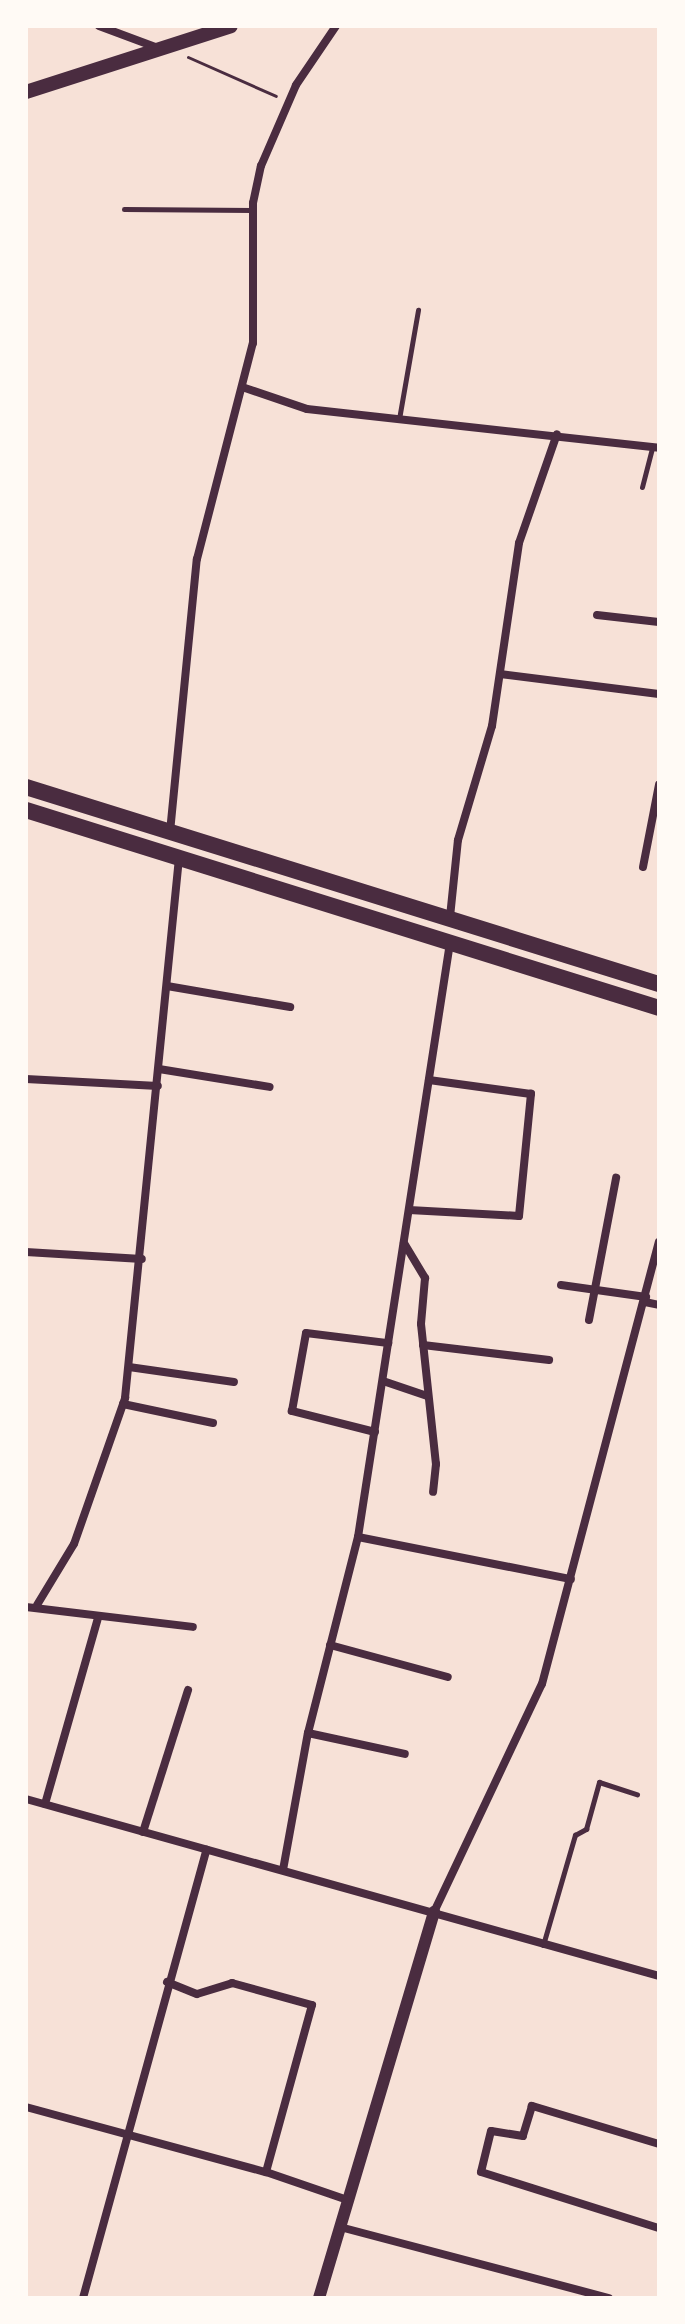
<!DOCTYPE html>
<style>
body{margin:0}
#map{position:relative;width:685px;height:2324px;overflow:hidden;background:#f7e1d7;font-family:Lato,sans-serif}
div>[style]{position:absolute}
[style*='--x']{left:calc(var(--x)*1px);top:calc(var(--y)*1px);width:calc(var(--w)*1px);rotate:calc(var(--a)*1deg)}
.path>*{height:3px;margin:-1.5px;padding:0 1.5px;transform-origin:1.5px;border-radius:1.5px;background:#4a2c40}
.service>*{height:5px;margin:-2.5px;padding:0 2.5px;transform-origin:2.5px;border-radius:2.5px;background:#4a2c40}
.minor>*{height:8px;margin:-4px;padding:0 4px;transform-origin:4px;border-radius:4px;background:#4a2c40}
.tertiary>*{height:12px;margin:-6px;padding:0 6px;transform-origin:6px;border-radius:6px;background:#4a2c40}
.secondary>*{height:14px;margin:-7px;padding:0 7px;transform-origin:7px;border-radius:7px;background:#4a2c40}
.trunk>*{height:16px;margin:-8px;padding:0 8px;transform-origin:8px;border-radius:8px;background:#4a2c40}
span{translate:-50% -50%;white-space:nowrap;text-align:center;line-height:1.15;-webkit-text-stroke:6px #fffaf5;paint-order:stroke}
.frame{position:absolute;inset:0;border:28px solid #fffaf5;pointer-events:none}
</style>
<div id="map">
<div class="path">
<i style="--x:188;--y:57;--w:96;--a:23.9"></i>
</div>
<div class="service">
<i style="--x:124;--y:209;--w:128;--a:0.4"></i>
<i style="--x:399;--y:419;--w:111;--a:-80.1"></i>
<i style="--x:642;--y:487;--w:40;--a:-75.6"></i>
<i style="--x:543;--y:1945;--w:115;--a:-73.8"></i>
<i style="--x:575;--y:1835;--w:13;--a:-29"></i>
<i style="--x:586;--y:1829;--w:49;--a:-74.5"></i>
<i style="--x:599;--y:1782;--w:40;--a:18"></i>
</div>
<div class="minor">
<i style="--x:99;--y:26;--w:63;--a:20.4"></i>
<i style="--x:245;--y:388;--w:65;--a:18.7"></i>
<i style="--x:307;--y:409;--w:354;--a:6.3"></i>
<i style="--x:597;--y:615;--w:62;--a:6.4"></i>
<i style="--x:500;--y:674;--w:160;--a:7.2"></i>
<i style="--x:170;--y:832;--w:274;--a:-84.4"></i>
<i style="--x:197;--y:559;--w:223;--a:-75.5"></i>
<i style="--x:253;--y:343;--w:140;--a:-90"></i>
<i style="--x:253;--y:203;--w:38;--a:-78"></i>
<i style="--x:261;--y:166;--w:88;--a:-66.6"></i>
<i style="--x:296;--y:85;--w:71;--a:-55.9"></i>
<i style="--x:643;--y:867;--w:84;--a:-79"></i>
<i style="--x:450;--y:917;--w:77;--a:-84.1"></i>
<i style="--x:458;--y:840;--w:119;--a:-73.4"></i>
<i style="--x:492;--y:726;--w:185;--a:-81.6"></i>
<i style="--x:519;--y:543;--w:115;--a:-70.8"></i>
<i style="--x:167;--y:986;--w:125;--a:9.7"></i>
<i style="--x:159;--y:1069;--w:112;--a:9.2"></i>
<i style="--x:26;--y:1079;--w:132;--a:3"></i>
<i style="--x:409;--y:1210;--w:110;--a:3.1"></i>
<i style="--x:519;--y:1216;--w:123;--a:-84.4"></i>
<i style="--x:531;--y:1094;--w:103;--a:-172.2"></i>
<i style="--x:404;--y:1243;--w:41;--a:59"></i>
<i style="--x:425;--y:1278;--w:46;--a:95"></i>
<i style="--x:421;--y:1324;--w:141;--a:83.9"></i>
<i style="--x:436;--y:1464;--w:28;--a:96"></i>
<i style="--x:26;--y:1252;--w:116;--a:3.5"></i>
<i style="--x:561;--y:1285;--w:86;--a:8"></i>
<i style="--x:645;--y:1302;--w:14;--a:12"></i>
<i style="--x:589;--y:1320;--w:145;--a:-79.2"></i>
<i style="--x:423;--y:1345;--w:127;--a:6.8"></i>
<i style="--x:129;--y:1367;--w:106;--a:8.1"></i>
<i style="--x:383;--y:1381;--w:46;--a:18.8"></i>
<i style="--x:123;--y:1404;--w:92;--a:11.9"></i>
<i style="--x:375;--y:1432;--w:86;--a:-165.8"></i>
<i style="--x:292;--y:1411;--w:79;--a:-79.8"></i>
<i style="--x:306;--y:1333;--w:83;--a:7"></i>
<i style="--x:358;--y:1537;--w:217;--a:11.2"></i>
<i style="--x:37;--y:1605;--w:71;--a:-58.8"></i>
<i style="--x:74;--y:1544;--w:155;--a:-70.7"></i>
<i style="--x:125;--y:1398;--w:543;--a:-84.29"></i>
<i style="--x:26;--y:1607;--w:168;--a:6.8"></i>
<i style="--x:330;--y:1645;--w:122;--a:15.2"></i>
<i style="--x:308;--y:1733;--w:99;--a:12.2"></i>
<i style="--x:26;--y:1799;--w:657;--a:15.62"></i>
<i style="--x:45;--y:1804;--w:193;--a:-74.1"></i>
<i style="--x:143;--y:1832;--w:149;--a:-72.4"></i>
<i style="--x:283;--y:1870;--w:139;--a:-79.7"></i>
<i style="--x:308;--y:1733;--w:202;--a:-75.7"></i>
<i style="--x:358;--y:1537;--w:601;--a:-81.2"></i>
<i style="--x:434;--y:1912;--w:252;--a:-64.7"></i>
<i style="--x:542;--y:1684;--w:457;--a:-75.2"></i>
<i style="--x:167;--y:1982;--w:32;--a:22"></i>
<i style="--x:197;--y:1994;--w:37;--a:-17"></i>
<i style="--x:232;--y:1983;--w:83;--a:15.4"></i>
<i style="--x:312;--y:2005;--w:173;--a:105.4"></i>
<i style="--x:26;--y:2107;--w:249;--a:15.2"></i>
<i style="--x:266;--y:2172;--w:87;--a:18.9"></i>
<i style="--x:659;--y:2144;--w:133;--a:-163.3"></i>
<i style="--x:532;--y:2106;--w:31;--a:107"></i>
<i style="--x:523;--y:2136;--w:32;--a:-171"></i>
<i style="--x:491;--y:2131;--w:42;--a:103.7"></i>
<i style="--x:481;--y:2172;--w:187;--a:17.5"></i>
<i style="--x:340;--y:2227;--w:278;--a:14.8"></i>
<i style="--x:83;--y:2298;--w:465;--a:-74.6"></i>
</div>
<div class="tertiary">
<i style="--x:319;--y:2298;--w:403;--a:-73.4"></i>
</div>
<div class="secondary">
<i style="--x:26;--y:92;--w:215;--a:-17.8"></i>
</div>
<div class="trunk">
<i style="--x:26;--y:787;--w:663;--a:17.29"></i>
<i style="--x:26;--y:810;--w:663;--a:17.37"></i>
</div>
<div class="frame"></div>
</div>
